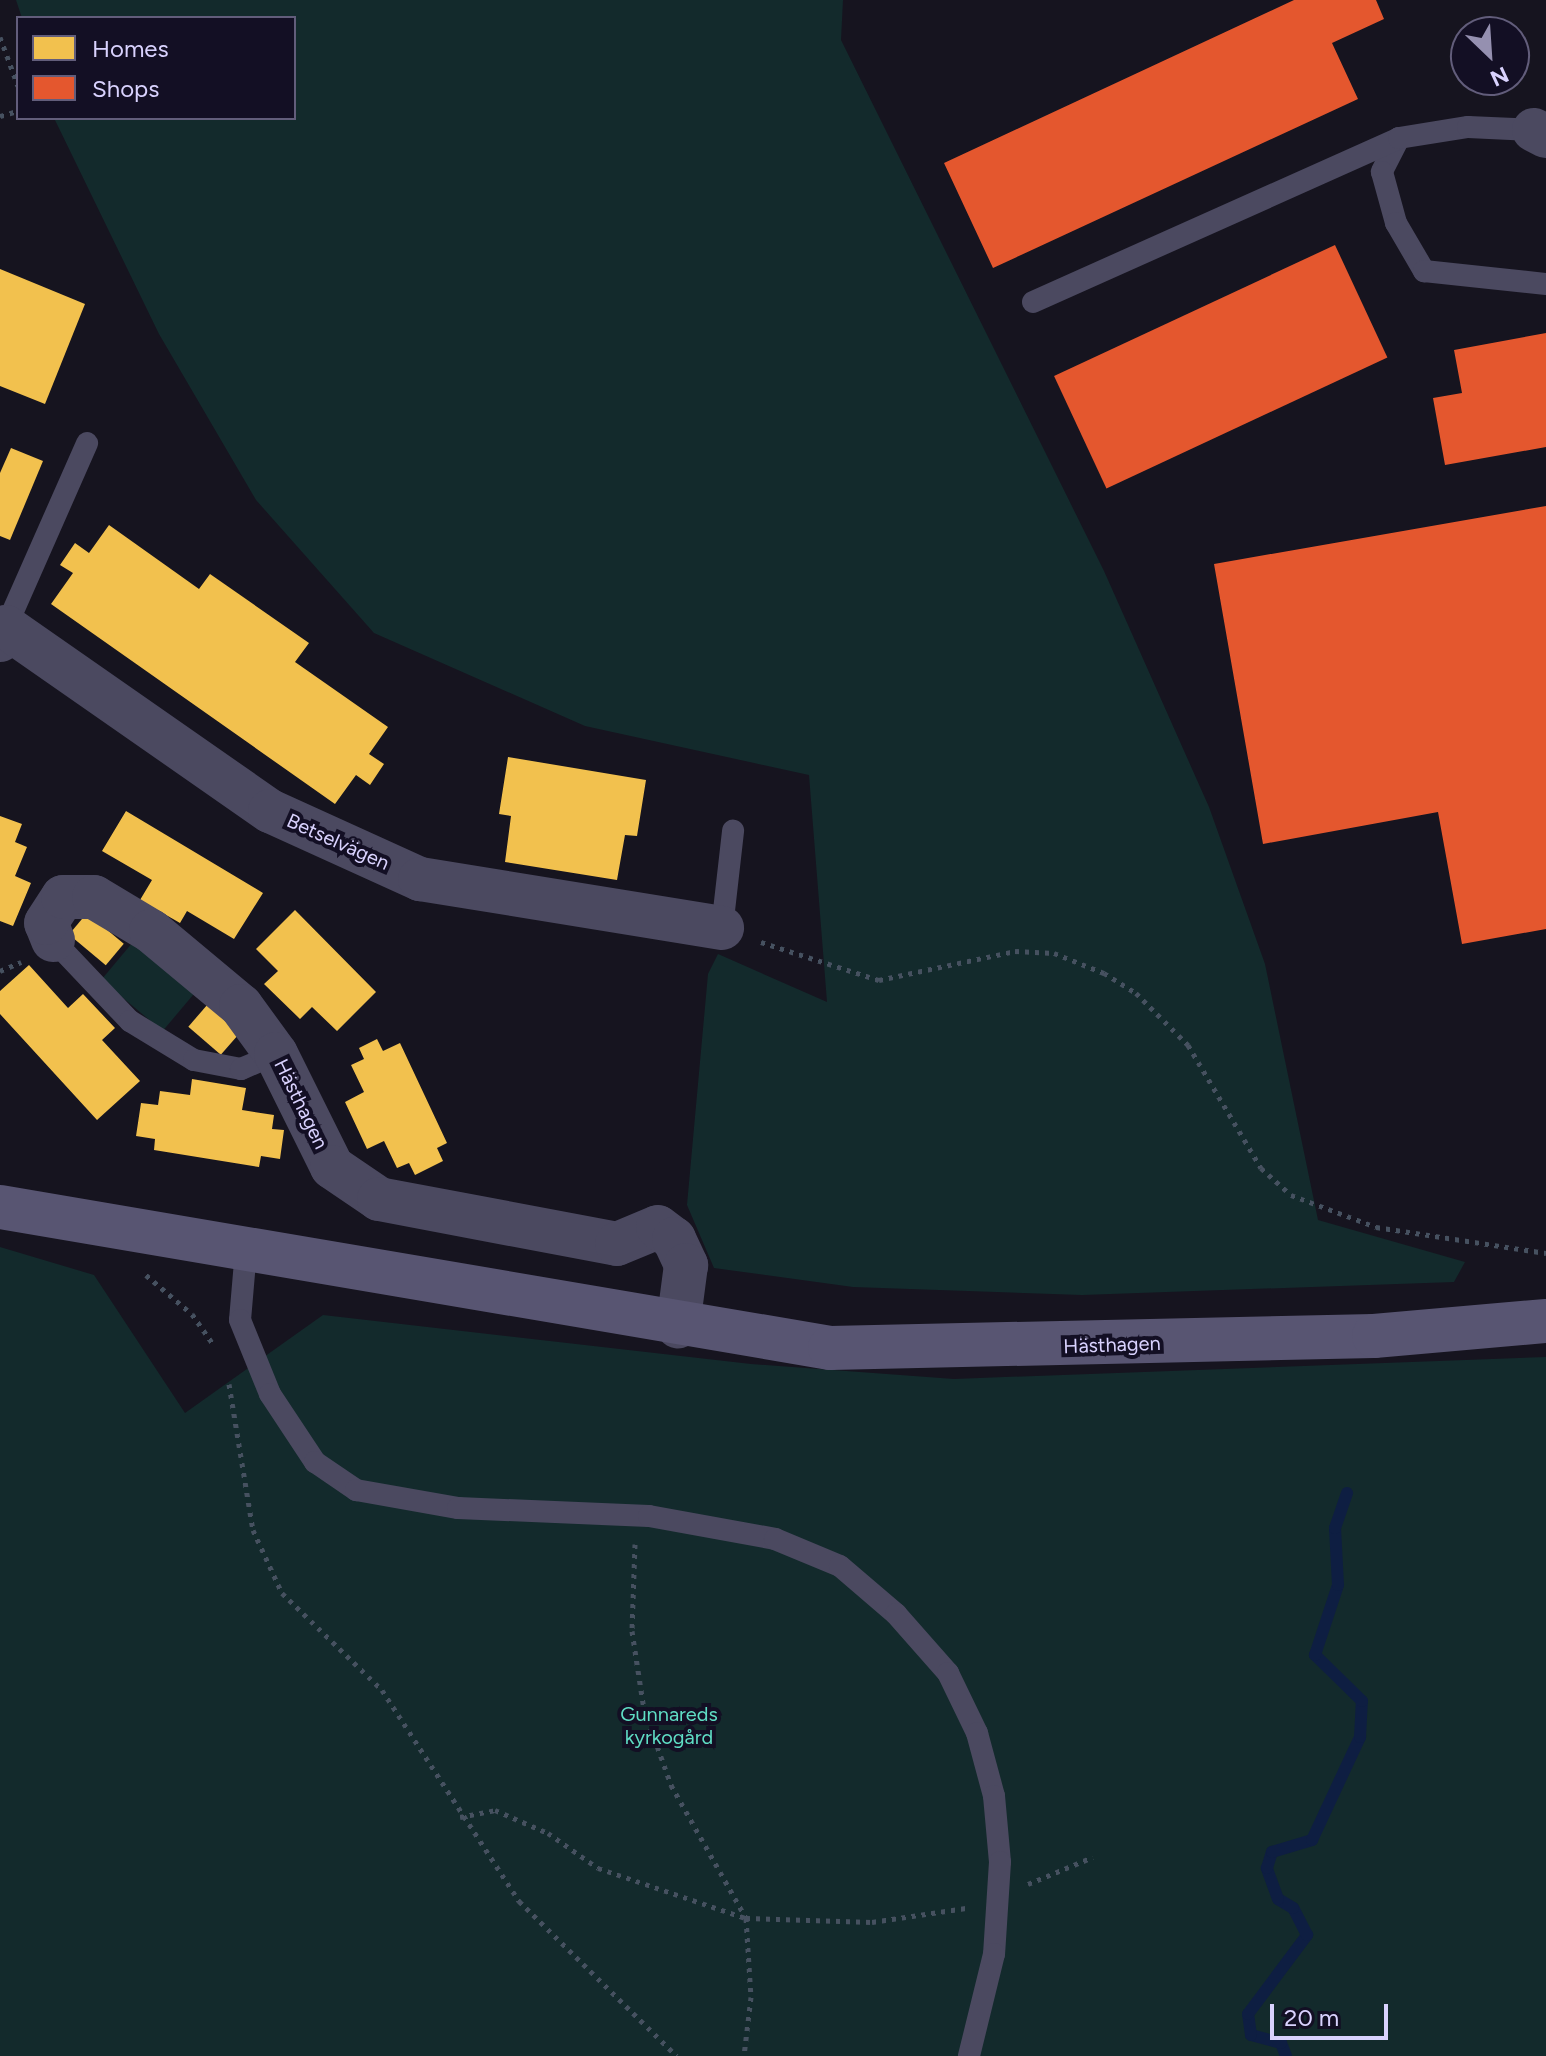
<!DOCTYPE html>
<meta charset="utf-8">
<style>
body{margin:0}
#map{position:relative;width:1546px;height:2056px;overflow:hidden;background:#16141f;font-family:Figtree,sans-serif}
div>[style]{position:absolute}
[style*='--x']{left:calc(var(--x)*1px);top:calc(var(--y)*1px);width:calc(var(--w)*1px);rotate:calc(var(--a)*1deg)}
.green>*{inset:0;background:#132a2c;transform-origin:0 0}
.homes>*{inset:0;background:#f2c14e;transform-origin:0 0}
.shops>*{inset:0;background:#e4572e;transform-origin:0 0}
.stream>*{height:12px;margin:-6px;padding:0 6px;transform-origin:6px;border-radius:6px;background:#0e1e42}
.path>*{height:5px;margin-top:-2.5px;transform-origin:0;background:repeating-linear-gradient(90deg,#465160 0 4px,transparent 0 10px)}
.lane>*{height:22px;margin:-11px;padding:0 11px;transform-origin:11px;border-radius:11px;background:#4b4960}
.street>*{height:44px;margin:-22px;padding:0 22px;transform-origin:22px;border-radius:22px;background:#4b4960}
.secondary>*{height:44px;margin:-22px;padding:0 22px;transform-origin:22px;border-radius:22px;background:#585572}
span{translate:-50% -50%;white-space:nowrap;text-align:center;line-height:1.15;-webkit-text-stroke:8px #130f24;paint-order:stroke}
.street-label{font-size:20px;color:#d9d2fe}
.park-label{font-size:20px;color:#5fddc4}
.legend{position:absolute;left:16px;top:16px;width:280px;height:104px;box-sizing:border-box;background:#130f24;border:2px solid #625d7b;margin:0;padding:10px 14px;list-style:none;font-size:24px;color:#d9d2fe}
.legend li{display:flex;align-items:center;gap:16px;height:40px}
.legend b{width:40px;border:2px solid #625d7b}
.north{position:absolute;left:1450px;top:16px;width:80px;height:80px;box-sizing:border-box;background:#130f24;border:2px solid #625d7b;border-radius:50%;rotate:155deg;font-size:22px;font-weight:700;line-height:32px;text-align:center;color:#d9d2fe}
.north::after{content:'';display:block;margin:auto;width:28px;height:36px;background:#9590b0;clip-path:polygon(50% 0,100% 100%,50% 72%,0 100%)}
.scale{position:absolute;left:1270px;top:2004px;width:118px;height:36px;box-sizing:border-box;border:4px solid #d9d2fe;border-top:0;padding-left:10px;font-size:24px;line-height:28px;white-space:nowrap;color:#d9d2fe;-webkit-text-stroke:6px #130f24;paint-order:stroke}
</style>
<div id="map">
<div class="green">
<i style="clip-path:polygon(16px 0,843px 0,841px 40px,1104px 571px,1209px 807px,1265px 964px,1318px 1220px,1465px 1262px,1454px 1282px,1082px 1295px,853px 1287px,714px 1268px,687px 1205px,708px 974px,718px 954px,827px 1002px,809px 775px,585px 726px,374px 633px,256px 500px,159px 334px,54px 118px,294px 118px,294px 18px,22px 18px)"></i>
<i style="left:138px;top:936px;width:80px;height:57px;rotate:40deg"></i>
<i style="clip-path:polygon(0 1247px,94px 1275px,185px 1413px,323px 1315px,751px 1364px,954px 1379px,1546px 1357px,1546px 2056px,0 2056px)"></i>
</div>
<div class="homes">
<i style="clip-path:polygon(0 269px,85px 304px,45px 404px,0 386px)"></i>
<i style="clip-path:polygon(11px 448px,43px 461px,10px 540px,0 536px,0 473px)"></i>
<i style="clip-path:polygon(109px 525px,199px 589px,210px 574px,309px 643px,295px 662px,388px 727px,369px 754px,384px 764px,370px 785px,356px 775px,335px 804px,51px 604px,73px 573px,60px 565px,75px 543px,89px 553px)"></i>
<i style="clip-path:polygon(508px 757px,646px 780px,637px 836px,625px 835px,617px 880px,505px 862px,511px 816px,499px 814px)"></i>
<i style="clip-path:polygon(126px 811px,263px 893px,234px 939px,187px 911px,180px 923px,140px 900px,152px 880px,102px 851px)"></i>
<i style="clip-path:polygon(0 816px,22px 824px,15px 842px,27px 847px,15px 876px,31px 883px,13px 926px,0 921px)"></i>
<i style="clip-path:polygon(295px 910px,376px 992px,337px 1031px,312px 1007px,300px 1019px,264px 984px,278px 971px,256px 949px)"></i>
<i style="left:87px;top:913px;width:48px;height:28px;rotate:40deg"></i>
<i style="clip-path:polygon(29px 965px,68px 1008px,83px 994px,115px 1028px,102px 1040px,140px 1081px,97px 1120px,0 1014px,0 991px)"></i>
<i style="left:208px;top:1004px;width:43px;height:30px;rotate:41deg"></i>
<i style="clip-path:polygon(377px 1039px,383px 1051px,400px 1043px,447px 1143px,437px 1148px,443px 1161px,415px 1175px,409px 1163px,397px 1168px,384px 1141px,367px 1149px,345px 1102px,364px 1092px,351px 1065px,364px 1059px,359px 1048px)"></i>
<i style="clip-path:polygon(192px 1079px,246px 1088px,242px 1110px,274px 1115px,272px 1129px,284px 1130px,280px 1159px,261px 1156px,259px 1167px,154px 1150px,155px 1139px,136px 1136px,141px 1103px,158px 1105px,160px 1091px,190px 1095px)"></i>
</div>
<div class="shops">
<i style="clip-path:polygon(1294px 0,1376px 0,1384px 19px,1332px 43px,1358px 99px,993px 268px,944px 163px)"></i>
<i style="left:1335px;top:245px;width:124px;height:310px;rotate:65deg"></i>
<i style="clip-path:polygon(1546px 333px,1546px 447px,1445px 465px,1433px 398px,1462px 393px,1454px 350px)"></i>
<i style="clip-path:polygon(1546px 506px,1546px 929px,1462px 944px,1438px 812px,1263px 844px,1214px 564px)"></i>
</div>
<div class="stream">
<i style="--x:1286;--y:2056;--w:14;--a:-111"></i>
<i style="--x:1281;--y:2043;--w:31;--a:-165"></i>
<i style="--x:1251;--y:2035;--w:21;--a:-98"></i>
<i style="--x:1248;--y:2014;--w:99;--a:-53.2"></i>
<i style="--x:1307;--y:1935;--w:30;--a:-117"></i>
<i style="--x:1293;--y:1908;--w:17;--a:-149"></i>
<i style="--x:1278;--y:1899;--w:33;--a:-110"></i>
<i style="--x:1267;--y:1868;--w:17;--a:-73"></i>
<i style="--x:1272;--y:1852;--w:42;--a:-16.7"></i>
<i style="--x:1312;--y:1840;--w:114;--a:-65"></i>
<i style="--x:1360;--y:1737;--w:36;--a:-87"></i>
<i style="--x:1362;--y:1701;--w:66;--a:-135.6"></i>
<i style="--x:1315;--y:1655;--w:74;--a:-71.8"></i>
<i style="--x:1338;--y:1585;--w:57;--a:-93"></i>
<i style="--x:1335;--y:1528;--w:37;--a:-71"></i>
</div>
<div class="path">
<i style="--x:0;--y:37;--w:52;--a:69.8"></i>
<i style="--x:0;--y:116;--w:19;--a:-16"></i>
<i style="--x:761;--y:942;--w:124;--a:17.9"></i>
<i style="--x:879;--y:980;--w:139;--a:-12"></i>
<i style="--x:1015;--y:951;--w:39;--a:3"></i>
<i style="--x:1054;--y:953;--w:54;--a:21.8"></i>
<i style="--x:1104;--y:973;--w:38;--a:32"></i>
<i style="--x:1136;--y:993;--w:74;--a:45"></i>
<i style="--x:1188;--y:1045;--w:143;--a:59.3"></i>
<i style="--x:1261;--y:1168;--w:40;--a:42"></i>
<i style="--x:1291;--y:1195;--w:91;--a:20.6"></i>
<i style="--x:1376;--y:1227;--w:172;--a:8.7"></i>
<i style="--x:0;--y:971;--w:23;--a:-23"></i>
<i style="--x:146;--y:1275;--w:60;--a:40.3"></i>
<i style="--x:192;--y:1314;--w:38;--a:55"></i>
<i style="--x:229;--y:1384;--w:148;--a:80.7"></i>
<i style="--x:253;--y:1530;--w:69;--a:65.3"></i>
<i style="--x:282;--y:1593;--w:139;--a:44.1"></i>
<i style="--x:382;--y:1690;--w:252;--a:57"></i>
<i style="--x:519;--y:1901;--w:221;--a:44.5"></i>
<i style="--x:635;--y:1544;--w:87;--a:92"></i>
<i style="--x:632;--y:1631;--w:79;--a:81.3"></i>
<i style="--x:644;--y:1709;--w:81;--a:70.4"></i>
<i style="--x:671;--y:1785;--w:153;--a:60.6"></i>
<i style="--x:746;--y:1918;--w:79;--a:86.4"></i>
<i style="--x:751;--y:1997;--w:59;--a:96.8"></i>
<i style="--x:460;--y:1817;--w:36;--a:-11"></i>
<i style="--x:495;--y:1810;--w:58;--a:23.5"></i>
<i style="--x:548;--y:1833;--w:61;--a:35"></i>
<i style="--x:598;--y:1868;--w:156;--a:18.7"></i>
<i style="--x:746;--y:1918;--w:126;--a:1.8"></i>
<i style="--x:872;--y:1922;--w:95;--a:-8.5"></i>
<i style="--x:1028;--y:1884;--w:70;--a:-22.6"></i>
</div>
<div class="lane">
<i style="--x:1399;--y:138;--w:38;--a:117"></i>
<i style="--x:1382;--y:172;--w:53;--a:74.6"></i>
<i style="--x:1396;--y:223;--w:56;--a:59.7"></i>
<i style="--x:1424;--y:271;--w:123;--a:6.1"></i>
<i style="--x:1033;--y:302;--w:401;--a:-24.1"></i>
<i style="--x:1399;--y:138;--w:70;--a:-9.1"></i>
<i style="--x:1468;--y:127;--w:66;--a:2.6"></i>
<i style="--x:2;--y:622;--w:6;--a:51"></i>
<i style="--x:6;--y:627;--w:201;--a:-66.2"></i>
<i style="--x:722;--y:928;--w:98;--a:-83.5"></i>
<i style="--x:53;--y:940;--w:112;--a:46.5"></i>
<i style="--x:130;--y:1021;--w:75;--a:31.4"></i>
<i style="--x:194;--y:1060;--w:48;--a:10.8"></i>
<i style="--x:241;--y:1069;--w:38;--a:-23"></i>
<i style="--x:246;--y:1250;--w:70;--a:94.9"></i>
<i style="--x:240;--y:1320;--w:80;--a:67.9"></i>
<i style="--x:270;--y:1394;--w:82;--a:56.5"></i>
<i style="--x:315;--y:1462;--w:50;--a:34.3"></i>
<i style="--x:356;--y:1490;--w:104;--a:10"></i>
<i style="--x:458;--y:1508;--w:191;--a:2.4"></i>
<i style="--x:649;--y:1516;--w:128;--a:10.3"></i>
<i style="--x:775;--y:1539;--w:70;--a:22.6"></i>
<i style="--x:840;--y:1566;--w:74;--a:40.6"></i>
<i style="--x:896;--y:1614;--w:79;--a:48.6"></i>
<i style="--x:948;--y:1673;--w:67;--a:64.2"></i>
<i style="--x:977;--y:1733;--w:65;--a:74.9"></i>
<i style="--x:994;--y:1796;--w:66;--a:84.8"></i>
<i style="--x:1000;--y:1862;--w:92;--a:93.7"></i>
<i style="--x:994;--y:1954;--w:105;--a:103.8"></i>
</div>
<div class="street">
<i style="--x:1534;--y:130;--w:13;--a:27"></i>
<i style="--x:0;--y:640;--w:14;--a:-65"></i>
<i style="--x:6;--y:627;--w:322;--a:34.9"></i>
<i style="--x:270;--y:811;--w:165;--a:24.4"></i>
<i style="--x:420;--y:879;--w:306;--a:9.2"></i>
<i style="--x:53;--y:940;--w:18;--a:-112"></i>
<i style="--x:46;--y:923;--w:31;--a:-57"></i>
<i style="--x:63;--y:897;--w:31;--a:0"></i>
<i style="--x:94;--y:897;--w:66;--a:30.8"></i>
<i style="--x:151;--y:931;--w:117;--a:39.8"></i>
<i style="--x:241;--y:1006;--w:59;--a:53.9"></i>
<i style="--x:276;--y:1054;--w:126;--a:63.6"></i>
<i style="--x:332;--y:1167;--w:57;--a:34.2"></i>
<i style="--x:379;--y:1199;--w:242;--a:10.7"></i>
<i style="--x:617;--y:1244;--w:44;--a:-22.5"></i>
<i style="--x:658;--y:1227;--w:20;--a:37"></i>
<i style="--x:674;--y:1239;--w:29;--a:65"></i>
<i style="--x:686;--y:1265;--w:62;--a:97.5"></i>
</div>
<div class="secondary">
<i style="--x:0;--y:1207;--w:842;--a:9.64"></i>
<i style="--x:830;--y:1348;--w:544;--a:-1.26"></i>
<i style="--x:1374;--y:1336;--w:173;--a:-5"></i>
</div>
<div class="street-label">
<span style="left:338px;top:842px;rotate:24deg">Betselvägen</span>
<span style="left:301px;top:1104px;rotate:64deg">Hästhagen</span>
<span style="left:1112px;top:1345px;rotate:-2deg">Hästhagen</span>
</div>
<div class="park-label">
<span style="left:669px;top:1726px">Gunnareds<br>kyrkogård</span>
</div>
<ul class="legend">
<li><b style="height:22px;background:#f2c14e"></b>Homes</li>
<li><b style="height:22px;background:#e4572e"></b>Shops</li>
</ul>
<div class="north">N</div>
<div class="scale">20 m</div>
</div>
